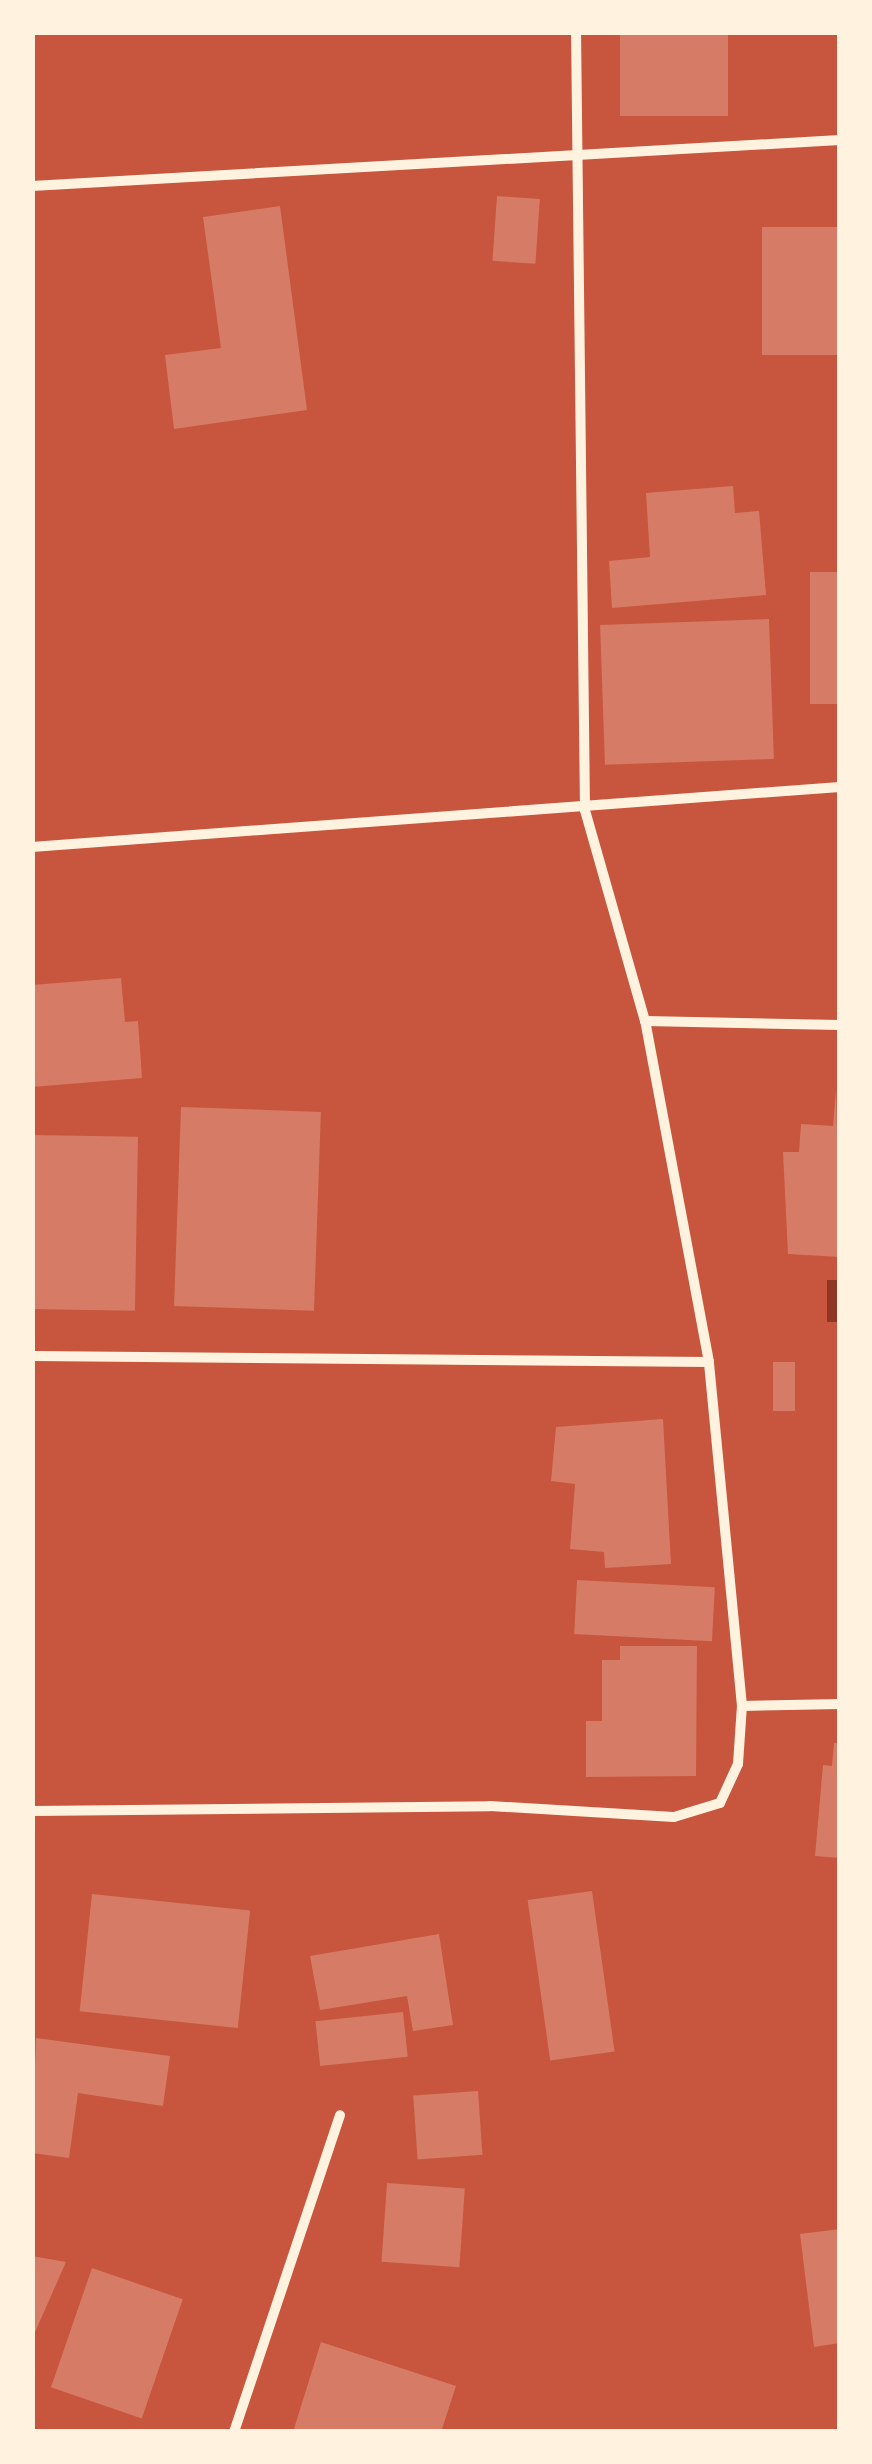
<!DOCTYPE html>
<style>
body{margin:0}
#map{position:relative;width:872px;height:2464px;overflow:hidden;background:#c8553d;font-family:"Noto Sans",sans-serif}
div>[style]{position:absolute}
[style*='--x']{left:calc(var(--x)*1px);top:calc(var(--y)*1px);width:calc(var(--w)*1px);rotate:calc(var(--a)*1deg)}
.water>*{inset:0;background:#8f3625;transform-origin:0 0}
.building>*{inset:0;background:#d67c66;transform-origin:0 0}
.minor>*{height:10px;margin:-5px;padding:0 5px;transform-origin:5px;border-radius:5px;background:#fff3e0}
span{translate:-50% -50%;white-space:nowrap;text-align:center;line-height:1.15;-webkit-text-stroke:10px #fff3e0;paint-order:stroke}
.frame{position:absolute;inset:0;border:35px solid #fff3e0;pointer-events:none}
</style>
<div id="map">
<div class="water">
<i style="left:827px;top:1280px;width:12px;height:42px"></i>
</div>
<div class="building">
<i style="left:620px;top:32px;width:108px;height:84px"></i>
<i style="left:497px;top:196px;width:43px;height:65px;rotate:4deg"></i>
<i style="clip-path:polygon(280px 206px,307px 410px,174px 429px,165px 355px,221px 348px,203px 217px)"></i>
<i style="left:840px;top:227px;width:128px;height:78px;rotate:90deg"></i>
<i style="clip-path:polygon(733px 486px,735px 513px,759px 511px,766px 595px,612px 608px,609px 561px,650px 557px,646px 493px)"></i>
<i style="left:840px;top:572px;width:132px;height:30px;rotate:90deg"></i>
<i style="left:769px;top:619px;width:140px;height:169px;rotate:88deg"></i>
<i style="clip-path:polygon(121px 978px,125px 1022px,138px 1021px,142px 1078px,32px 1087px,32px 985px)"></i>
<i style="clip-path:polygon(836px 1089px,840px 1257px,788px 1254px,783px 1152px,799px 1152px,801px 1124px,833px 1126px)"></i>
<i style="left:181px;top:1107px;width:140px;height:199px;rotate:2deg"></i>
<i style="left:32px;top:1135px;width:106px;height:174px;rotate:1deg"></i>
<i style="left:773px;top:1362px;width:22px;height:49px"></i>
<i style="clip-path:polygon(663px 1419px,671px 1564px,605px 1568px,604px 1552px,570px 1549px,575px 1484px,551px 1481px,556px 1427px)"></i>
<i style="left:577px;top:1580px;width:138px;height:54px;rotate:3deg"></i>
<i style="clip-path:polygon(620px 1646px,697px 1646px,696px 1776px,586px 1777px,586px 1721px,602px 1721px,602px 1660px,620px 1660px)"></i>
<i style="clip-path:polygon(834px 1743px,840px 1743px,840px 1858px,815px 1856px,823px 1765px,832px 1766px)"></i>
<i style="left:592px;top:1891px;width:162px;height:65px;rotate:82deg"></i>
<i style="left:92px;top:1894px;width:159px;height:118px;rotate:6deg"></i>
<i style="clip-path:polygon(439px 1934px,453px 2025px,413px 2031px,407px 1996px,320px 2010px,310px 1956px)"></i>
<i style="left:403px;top:2012px;width:45px;height:88px;rotate:84deg"></i>
<i style="clip-path:polygon(36px 2038px,170px 2056px,163px 2106px,78px 2093px,69px 2158px,32px 2153px)"></i>
<i style="left:478px;top:2091px;width:64px;height:65px;rotate:86deg"></i>
<i style="left:387px;top:2183px;width:78px;height:79px;rotate:4deg"></i>
<i style="clip-path:polygon(840px 2229px,840px 2343px,814px 2347px,800px 2234px)"></i>
<i style="clip-path:polygon(32px 2256px,66px 2262px,32px 2339px)"></i>
<i style="left:92px;top:2268px;width:96px;height:126px;rotate:19deg"></i>
<i style="clip-path:polygon(321px 2342px,456px 2386px,441px 2432px,293px 2432px)"></i>
</div>
<div class="minor">
<i style="--x:32;--y:186;--w:809;--a:-3.26"></i>
<i style="--x:32;--y:847;--w:810;--a:-4.25"></i>
<i style="--x:645;--y:1021;--w:195;--a:1.2"></i>
<i style="--x:32;--y:1356;--w:677;--a:0.51"></i>
<i style="--x:742;--y:1706;--w:98;--a:-1.2"></i>
<i style="--x:32;--y:1811;--w:458;--a:-0.6"></i>
<i style="--x:490;--y:1806;--w:184;--a:3.4"></i>
<i style="--x:674;--y:1817;--w:48;--a:-16.9"></i>
<i style="--x:720;--y:1803;--w:43;--a:-65.2"></i>
<i style="--x:738;--y:1764;--w:58;--a:-86.1"></i>
<i style="--x:742;--y:1706;--w:346;--a:-95.5"></i>
<i style="--x:709;--y:1362;--w:347;--a:-100.6"></i>
<i style="--x:645;--y:1021;--w:219;--a:-105.9"></i>
<i style="--x:585;--y:810;--w:778;--a:-90.66"></i>
<i style="--x:234;--y:2432;--w:334;--a:-71.5"></i>
</div>
<div class="frame"></div>
</div>
